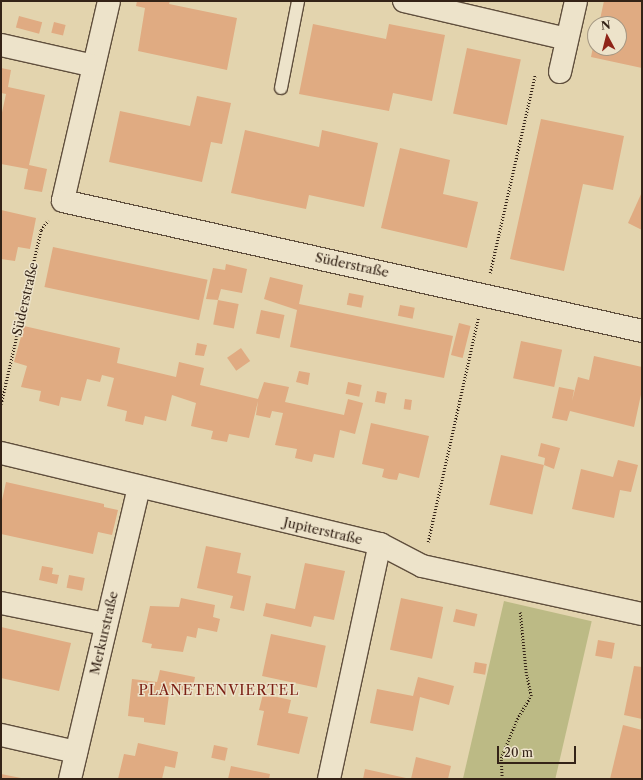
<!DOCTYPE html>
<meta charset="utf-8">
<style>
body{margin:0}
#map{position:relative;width:643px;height:780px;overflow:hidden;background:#e3d4ae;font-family:"Libre Caslon Text",serif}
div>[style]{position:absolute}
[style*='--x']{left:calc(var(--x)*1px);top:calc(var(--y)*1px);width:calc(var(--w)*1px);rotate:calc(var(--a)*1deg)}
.green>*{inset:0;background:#bcba85;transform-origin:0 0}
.building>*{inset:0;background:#e0ab82;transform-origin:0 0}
.path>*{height:2.5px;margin-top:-1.25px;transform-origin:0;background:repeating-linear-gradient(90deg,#342317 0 1px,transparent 0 3px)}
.roads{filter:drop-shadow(1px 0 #604f3d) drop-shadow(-1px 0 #604f3d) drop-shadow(0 1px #604f3d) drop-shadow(0 -1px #604f3d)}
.service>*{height:12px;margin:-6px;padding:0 6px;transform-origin:6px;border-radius:6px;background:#ede3ca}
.minor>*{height:22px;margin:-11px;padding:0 11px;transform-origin:11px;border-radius:11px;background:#ede3ca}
span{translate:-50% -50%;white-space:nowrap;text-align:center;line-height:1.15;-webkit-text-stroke:3px #ede3ca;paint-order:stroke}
.street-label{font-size:13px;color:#342317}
.neighbourhood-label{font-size:14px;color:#7a1f14;letter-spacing:1px}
.frame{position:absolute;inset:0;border:2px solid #342317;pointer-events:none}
.north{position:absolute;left:587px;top:16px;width:40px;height:40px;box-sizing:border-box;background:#ede3ca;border:1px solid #a39682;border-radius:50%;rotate:353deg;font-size:11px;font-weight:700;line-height:16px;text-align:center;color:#342317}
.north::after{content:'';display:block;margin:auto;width:14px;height:18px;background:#8f2418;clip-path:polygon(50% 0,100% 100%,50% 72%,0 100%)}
.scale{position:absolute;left:497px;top:746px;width:79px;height:18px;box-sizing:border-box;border:2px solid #342317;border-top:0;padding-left:5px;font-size:12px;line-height:14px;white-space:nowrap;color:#342317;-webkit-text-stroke:3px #ede3ca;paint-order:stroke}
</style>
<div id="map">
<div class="green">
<i style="left:504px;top:601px;width:90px;height:182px;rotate:13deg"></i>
</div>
<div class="building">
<i style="clip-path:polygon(137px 1px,170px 1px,169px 4px,237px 18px,227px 70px,138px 51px,145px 8px,136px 6px)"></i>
<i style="clip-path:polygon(604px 1px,642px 1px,642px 68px,591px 57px,594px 42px,595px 48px,619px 48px,619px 24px,599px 24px)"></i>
<i style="left:19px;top:16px;width:24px;height:12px;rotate:15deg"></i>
<i style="left:54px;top:22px;width:12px;height:11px;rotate:14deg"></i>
<i style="clip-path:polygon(313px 24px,386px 39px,389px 24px,445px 35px,432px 101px,393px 93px,389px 111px,299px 94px)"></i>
<i style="left:467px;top:48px;width:55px;height:67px;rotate:12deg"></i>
<i style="clip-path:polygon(1px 68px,11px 70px,8px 87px,45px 95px,29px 165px,47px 169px,42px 192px,24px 189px,28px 169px,1px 164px,1px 117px,6px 94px,1px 93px)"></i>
<i style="clip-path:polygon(197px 96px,231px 103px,222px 144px,211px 142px,202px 182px,109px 162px,120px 111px,190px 126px)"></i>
<i style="clip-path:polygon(541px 119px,624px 136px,613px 190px,583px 184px,564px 271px,510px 259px)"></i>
<i style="clip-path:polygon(245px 130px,319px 147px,322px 130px,378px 143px,364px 207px,309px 195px,306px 209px,231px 193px)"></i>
<i style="clip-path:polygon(400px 148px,450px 160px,443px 194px,478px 202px,467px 248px,381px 228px)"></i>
<i style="clip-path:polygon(642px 192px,642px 230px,628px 223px)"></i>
<i style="clip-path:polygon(1px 210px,36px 218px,30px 249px,18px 247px,15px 261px,1px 259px)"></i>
<i style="left:53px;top:247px;width:158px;height:41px;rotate:12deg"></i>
<i style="clip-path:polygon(226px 264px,247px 269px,242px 293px,221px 289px,218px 300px,206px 299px,213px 268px,225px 270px)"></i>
<i style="clip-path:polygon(270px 277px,303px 285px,299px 304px,453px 336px,444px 378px,290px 347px,297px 310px,264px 299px)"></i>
<i style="left:349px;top:293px;width:15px;height:12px;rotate:11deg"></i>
<i style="left:218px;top:300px;width:21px;height:25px;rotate:11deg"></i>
<i style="left:400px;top:305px;width:15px;height:11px;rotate:11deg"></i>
<i style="left:261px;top:310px;width:24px;height:24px;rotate:12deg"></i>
<i style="left:459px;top:323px;width:12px;height:33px;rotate:14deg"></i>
<i style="clip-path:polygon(24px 326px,120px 348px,117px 363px,176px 377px,179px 362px,204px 368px,200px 385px,258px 399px,264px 382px,289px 387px,285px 402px,344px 415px,348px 399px,363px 403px,355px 434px,340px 430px,334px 458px,314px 454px,312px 462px,295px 458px,297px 449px,275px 445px,283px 413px,272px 411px,270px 418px,256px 415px,258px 401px,249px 438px,229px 434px,227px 442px,211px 439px,213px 431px,191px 426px,196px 403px,172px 395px,166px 421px,145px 416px,143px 425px,125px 421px,127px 411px,107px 406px,114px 378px,102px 375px,100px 382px,87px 379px,81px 401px,61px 397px,59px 406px,39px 401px,41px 391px,21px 387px,27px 366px,14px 362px)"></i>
<i style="left:521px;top:341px;width:42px;height:38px;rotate:12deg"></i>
<i style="clip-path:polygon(197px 343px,207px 345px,204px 356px,195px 355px)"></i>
<i style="left:241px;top:348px;width:16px;height:17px;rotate:55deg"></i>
<i style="clip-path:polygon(594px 356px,642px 367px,642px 390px,634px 427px,570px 411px,567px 421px,552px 418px,559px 387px,574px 390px,572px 401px,578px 377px,589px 380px)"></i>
<i style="clip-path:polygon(299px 371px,310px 373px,308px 385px,296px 382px)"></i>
<i style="left:348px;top:382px;width:14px;height:12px;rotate:12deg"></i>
<i style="left:377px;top:391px;width:10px;height:11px;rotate:11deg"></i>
<i style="left:405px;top:399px;width:7px;height:10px;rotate:8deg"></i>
<i style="clip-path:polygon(371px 423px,429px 436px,419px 478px,399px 473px,397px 480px,389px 479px,382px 477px,384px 469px,362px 464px)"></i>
<i style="clip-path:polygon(541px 443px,560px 448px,554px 469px,544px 465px,545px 458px,538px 456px)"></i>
<i style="left:501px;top:455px;width:44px;height:51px;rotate:13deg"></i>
<i style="clip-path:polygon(618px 460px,638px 465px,631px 492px,620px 490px,614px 518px,572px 509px,581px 469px,613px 477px)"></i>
<i style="clip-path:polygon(6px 482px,104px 504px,104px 507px,118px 510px,112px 535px,98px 532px,93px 554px,1px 534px,1px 505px)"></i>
<i style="clip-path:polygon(206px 546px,241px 553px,237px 573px,251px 576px,244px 611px,230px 608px,233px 596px,197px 588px)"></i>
<i style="clip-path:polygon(305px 563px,345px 571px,334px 620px,314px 616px,311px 627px,263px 616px,266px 603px,295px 609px)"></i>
<i style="clip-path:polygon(42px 566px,53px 568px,52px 574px,59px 575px,57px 584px,39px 580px)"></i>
<i style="left:69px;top:575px;width:16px;height:13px;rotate:11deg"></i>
<i style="clip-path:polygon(181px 598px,215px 605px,213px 617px,220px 619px,217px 632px,198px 628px,196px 638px,187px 636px,183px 652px,151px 648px,152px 644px,142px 642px,150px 606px,179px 607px)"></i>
<i style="left:401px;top:598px;width:43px;height:53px;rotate:12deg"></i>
<i style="left:456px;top:609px;width:22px;height:13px;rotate:13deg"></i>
<i style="clip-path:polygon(1px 627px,71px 643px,59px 691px,1px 678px)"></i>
<i style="left:271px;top:634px;width:56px;height:43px;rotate:12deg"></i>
<i style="left:598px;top:640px;width:17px;height:16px;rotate:10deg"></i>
<i style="left:475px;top:662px;width:12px;height:11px;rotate:9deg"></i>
<i style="clip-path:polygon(634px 666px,642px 667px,642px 719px,624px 715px)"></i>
<i style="clip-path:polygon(160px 670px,195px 677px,192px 692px,170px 688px,165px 725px,144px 722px,144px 718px,128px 716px,132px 679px,157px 682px)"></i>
<i style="clip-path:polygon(418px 677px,454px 686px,449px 705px,420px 697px,413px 731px,370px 723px,377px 689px,413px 696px)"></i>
<i style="clip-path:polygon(263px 694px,291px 700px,288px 713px,308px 717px,299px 754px,257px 745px,264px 711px,259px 710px)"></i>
<i style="clip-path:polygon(623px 725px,642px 730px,642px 779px,610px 779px)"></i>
<i style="clip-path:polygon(138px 743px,178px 752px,175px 768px,165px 766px,162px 779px,118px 779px,124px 754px,135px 756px)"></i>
<i style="left:214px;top:745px;width:14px;height:13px;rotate:12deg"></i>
<i style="clip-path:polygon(416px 757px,451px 766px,448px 779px,411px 779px)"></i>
<i style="clip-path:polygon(231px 766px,270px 774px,269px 779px,228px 779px)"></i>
<i style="clip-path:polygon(365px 769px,406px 778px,406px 779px,363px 779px)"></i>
<i style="clip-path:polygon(1px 774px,21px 778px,21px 779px,1px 779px)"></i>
</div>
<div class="path">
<i style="--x:490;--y:273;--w:203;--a:-77.2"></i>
<i style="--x:1;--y:404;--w:179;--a:-77.1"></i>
<i style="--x:41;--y:230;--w:12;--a:-55"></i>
<i style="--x:428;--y:542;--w:230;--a:-77.4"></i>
<i style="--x:502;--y:779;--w:21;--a:-93"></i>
<i style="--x:501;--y:758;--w:42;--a:-67.7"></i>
<i style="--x:517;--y:719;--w:27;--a:-59"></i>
<i style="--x:531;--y:696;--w:24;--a:-102"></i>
<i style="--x:526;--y:673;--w:61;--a:-95.6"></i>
</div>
<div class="roads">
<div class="service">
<i style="--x:281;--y:88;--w:89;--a:-78.9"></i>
</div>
<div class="minor">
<i style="--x:109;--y:1;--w:205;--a:103"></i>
<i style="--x:63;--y:201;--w:593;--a:12.65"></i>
<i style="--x:404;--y:1;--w:167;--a:13.1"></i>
<i style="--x:1;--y:45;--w:95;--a:12.7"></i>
<i style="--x:560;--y:72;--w:73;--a:-77.3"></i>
<i style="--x:1;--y:453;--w:390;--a:13.5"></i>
<i style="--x:380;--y:544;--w:47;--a:27.6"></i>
<i style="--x:422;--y:566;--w:225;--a:12.3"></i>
<i style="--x:1;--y:603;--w:106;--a:11.4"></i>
<i style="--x:1;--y:735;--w:77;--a:12.8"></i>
<i style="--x:70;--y:779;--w:300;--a:-76.7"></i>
<i style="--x:329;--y:779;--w:240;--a:-77.8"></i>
</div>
</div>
<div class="street-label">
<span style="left:352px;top:265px;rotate:12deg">Süderstraße</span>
<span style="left:25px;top:299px;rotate:-77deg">Süderstraße</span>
<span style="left:323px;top:531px;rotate:13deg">Jupiterstraße</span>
<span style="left:104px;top:633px;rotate:-77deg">Merkurstraße</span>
</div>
<div class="neighbourhood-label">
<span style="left:219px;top:690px">PLANETENVIERTEL</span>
</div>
<div class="frame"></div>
<div class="north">N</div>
<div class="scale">20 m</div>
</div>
